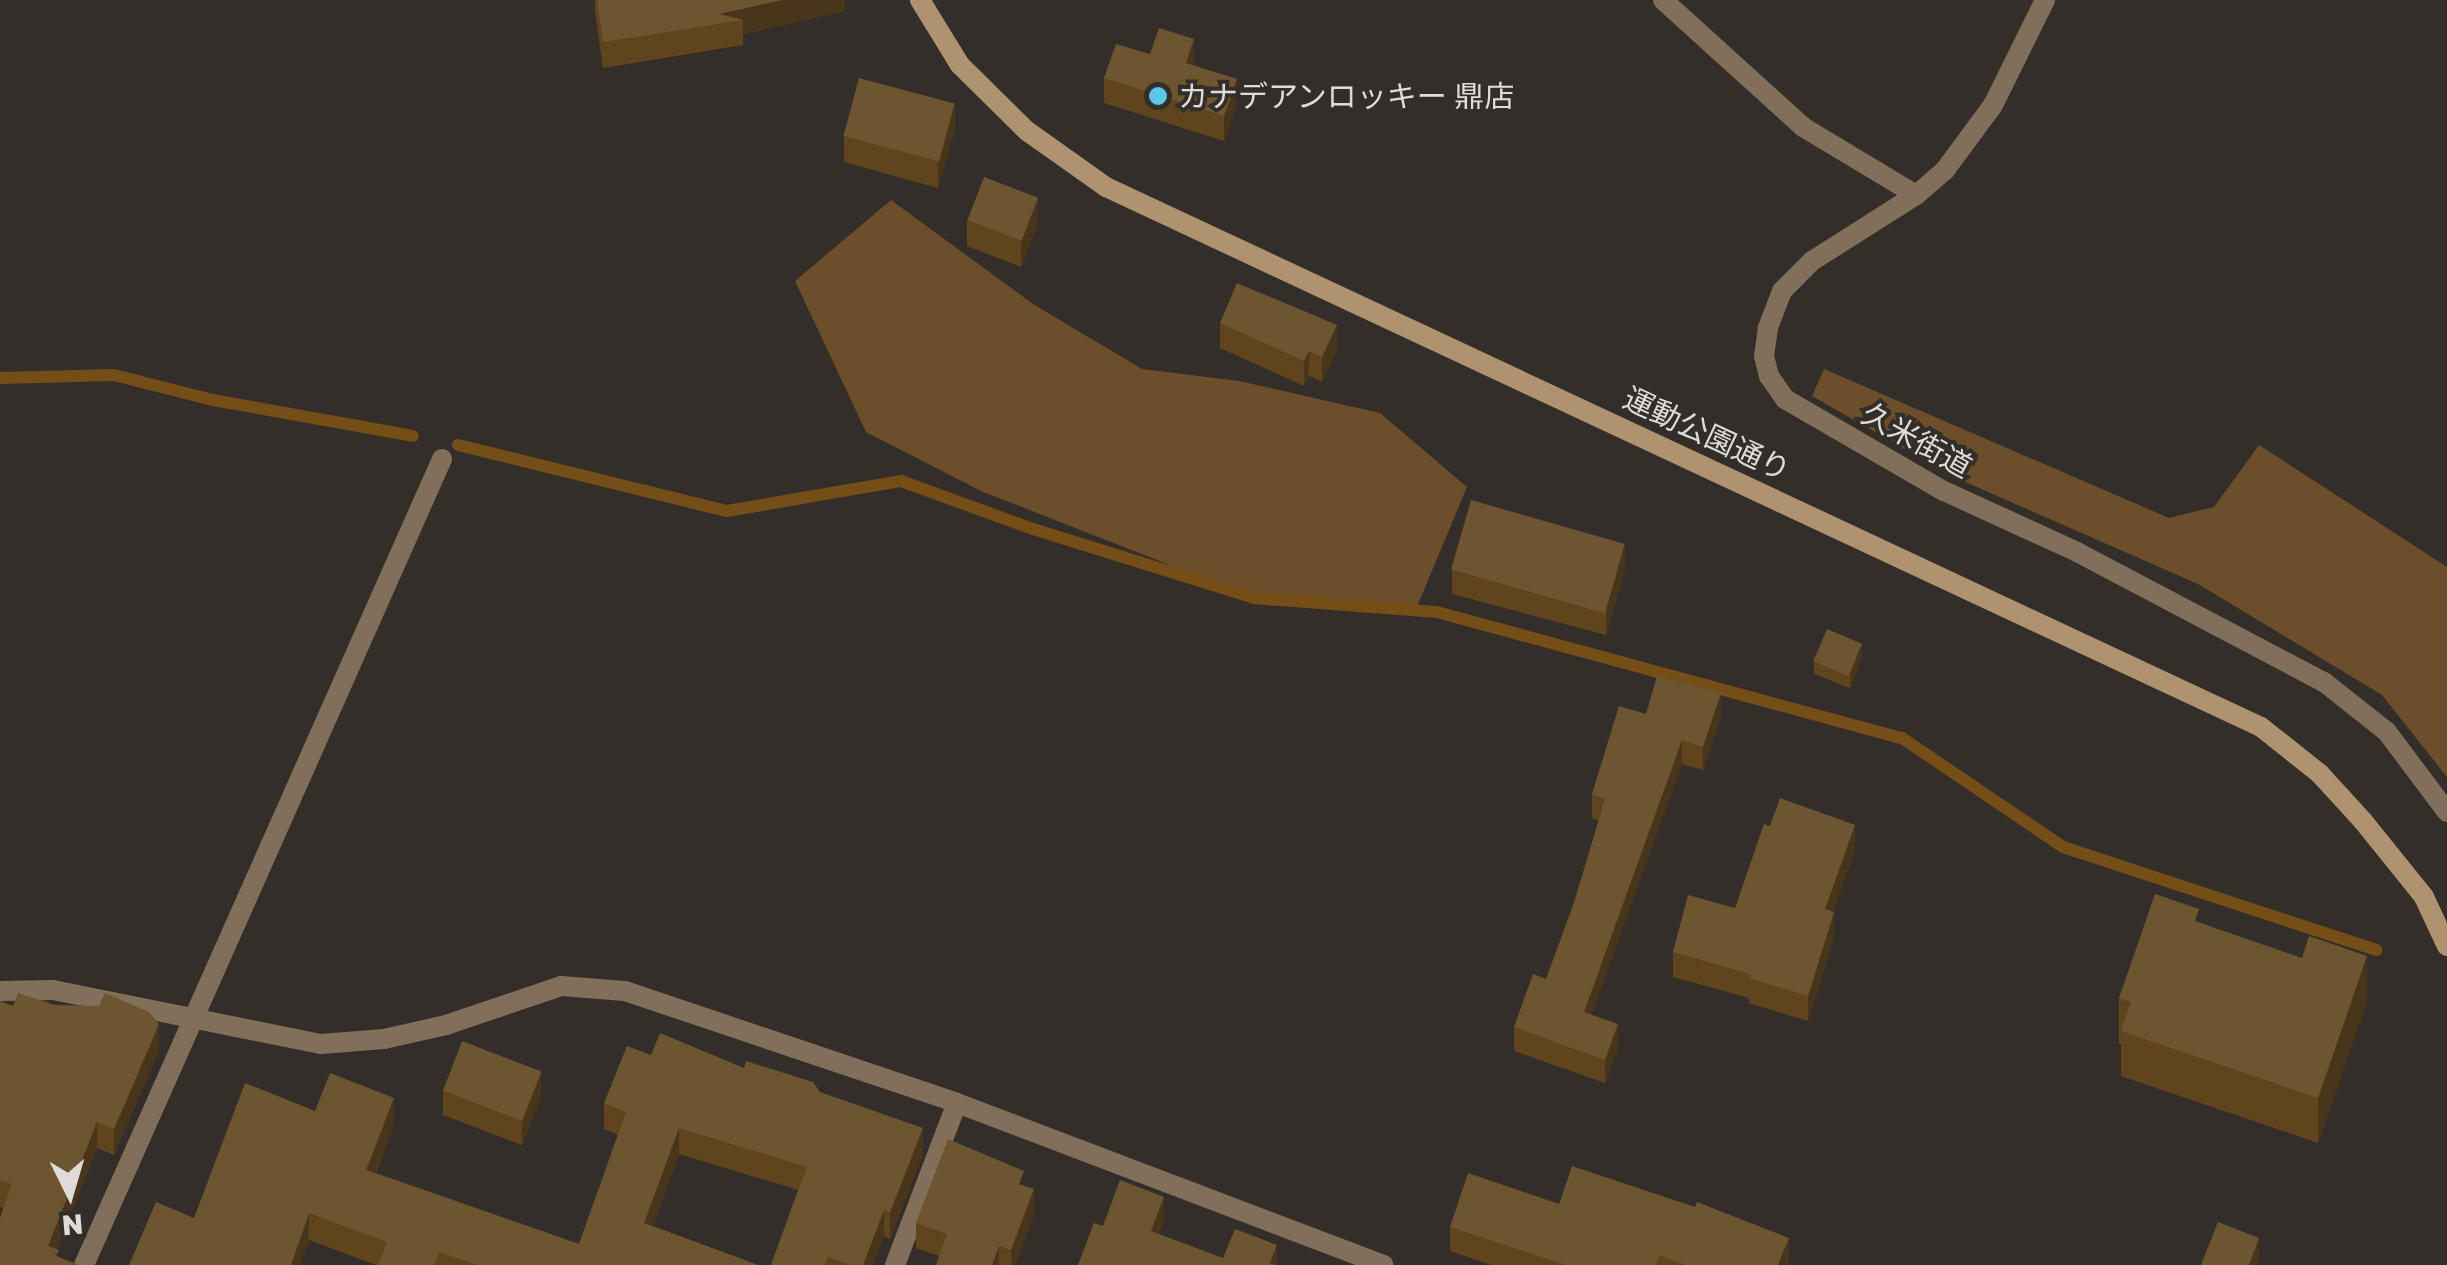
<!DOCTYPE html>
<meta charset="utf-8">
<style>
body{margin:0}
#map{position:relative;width:2447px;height:1265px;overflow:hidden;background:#332e29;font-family:"Golos Text","Noto Sans JP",sans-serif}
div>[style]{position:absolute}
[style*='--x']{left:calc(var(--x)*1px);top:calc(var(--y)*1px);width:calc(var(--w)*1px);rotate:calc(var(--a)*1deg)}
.green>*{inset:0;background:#6c4f2a}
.stream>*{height:12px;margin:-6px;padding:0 6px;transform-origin:6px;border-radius:6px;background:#744d17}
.street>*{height:20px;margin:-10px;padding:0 10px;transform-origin:10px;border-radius:10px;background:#816f5a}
.secondary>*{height:20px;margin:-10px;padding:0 10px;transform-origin:10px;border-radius:10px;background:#af9371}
.wall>*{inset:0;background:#60441e}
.shaded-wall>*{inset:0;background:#48351a}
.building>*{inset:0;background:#6d5532;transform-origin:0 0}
.dots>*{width:28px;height:28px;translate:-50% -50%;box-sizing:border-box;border:5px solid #332e29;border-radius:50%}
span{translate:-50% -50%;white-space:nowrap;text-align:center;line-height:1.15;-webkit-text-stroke:8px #332e29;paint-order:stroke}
.poi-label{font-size:30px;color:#dfdcd8}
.left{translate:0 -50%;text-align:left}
.street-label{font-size:30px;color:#dfdcd8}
.north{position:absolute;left:20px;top:1145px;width:100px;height:100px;-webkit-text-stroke:8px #332e29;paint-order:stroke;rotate:175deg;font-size:28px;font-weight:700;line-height:40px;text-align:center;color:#dfdcd8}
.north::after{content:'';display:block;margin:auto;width:35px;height:45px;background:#dfdcd8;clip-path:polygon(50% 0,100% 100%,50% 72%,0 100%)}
</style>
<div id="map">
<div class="green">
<i style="clip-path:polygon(891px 200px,1033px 304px,1142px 369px,1239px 381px,1380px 413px,1467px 487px,1416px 609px,1254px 598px,981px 491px,866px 432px,795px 281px)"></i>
<i style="clip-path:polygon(1824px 369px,2169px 518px,2214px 507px,2259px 445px,2447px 567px,2447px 777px,2382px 695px,2198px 584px,1954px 477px,1812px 396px)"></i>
</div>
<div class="stream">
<i style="--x:0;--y:378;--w:114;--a:-1.5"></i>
<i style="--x:114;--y:375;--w:102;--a:14.2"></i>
<i style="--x:213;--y:400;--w:203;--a:10.2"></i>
<i style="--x:458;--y:445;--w:277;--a:13.8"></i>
<i style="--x:727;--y:511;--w:177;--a:-9.8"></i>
<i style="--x:901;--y:481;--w:140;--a:20"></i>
<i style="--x:1033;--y:529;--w:232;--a:17.3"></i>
<i style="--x:1254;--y:598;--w:184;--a:4.4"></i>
<i style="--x:1437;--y:612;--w:482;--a:15.2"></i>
<i style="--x:1902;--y:738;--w:194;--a:34.1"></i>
<i style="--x:2063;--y:847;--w:330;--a:18.2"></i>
</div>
<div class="street">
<i style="--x:1663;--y:0;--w:189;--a:42.2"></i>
<i style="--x:1803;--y:127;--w:132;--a:31"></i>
<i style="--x:2045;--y:0;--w:117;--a:116.3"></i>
<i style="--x:1993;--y:105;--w:81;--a:126.4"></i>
<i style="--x:1945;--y:170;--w:38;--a:139"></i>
<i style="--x:1916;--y:195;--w:123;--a:147.6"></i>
<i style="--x:1812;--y:261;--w:42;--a:135"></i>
<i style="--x:1782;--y:291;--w:40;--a:111"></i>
<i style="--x:1768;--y:328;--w:28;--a:98"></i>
<i style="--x:1764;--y:356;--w:21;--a:76"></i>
<i style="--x:1769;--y:376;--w:28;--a:55"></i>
<i style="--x:1785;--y:399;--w:184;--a:30.1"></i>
<i style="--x:1944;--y:491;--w:146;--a:24.6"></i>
<i style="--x:2077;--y:552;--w:279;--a:27.8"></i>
<i style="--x:2324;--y:682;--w:80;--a:38.4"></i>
<i style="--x:2387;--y:732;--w:100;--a:53.1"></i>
<i style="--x:0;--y:991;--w:53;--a:-1.1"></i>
<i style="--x:53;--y:990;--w:273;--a:11.4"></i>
<i style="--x:321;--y:1044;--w:63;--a:-4.5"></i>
<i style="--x:384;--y:1039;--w:64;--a:-12.7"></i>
<i style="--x:446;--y:1025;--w:121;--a:-18.7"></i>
<i style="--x:561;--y:986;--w:64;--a:4.5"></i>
<i style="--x:625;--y:991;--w:350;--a:18.6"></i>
<i style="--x:957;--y:1103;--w:456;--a:20.8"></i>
<i style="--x:84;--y:1265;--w:882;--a:-66.05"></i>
<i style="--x:895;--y:1265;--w:173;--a:-69.1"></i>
</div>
<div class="secondary">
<i style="--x:920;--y:0;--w:76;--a:58.4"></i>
<i style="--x:960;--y:65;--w:94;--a:44.6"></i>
<i style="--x:1027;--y:131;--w:97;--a:35.3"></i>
<i style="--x:1106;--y:187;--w:1275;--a:25.06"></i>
<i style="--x:2261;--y:727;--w:75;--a:38.5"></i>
<i style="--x:2320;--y:774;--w:64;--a:47.5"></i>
<i style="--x:2363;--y:821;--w:97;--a:51.2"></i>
<i style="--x:2424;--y:897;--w:54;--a:64.9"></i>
</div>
<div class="wall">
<i style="clip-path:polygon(595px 0,845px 0,845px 11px,743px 34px,743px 45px,603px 68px,595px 12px)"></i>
<i style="clip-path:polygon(1150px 54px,1193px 65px,1237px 104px,1224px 141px,1104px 103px,1104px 78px)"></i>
<i style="clip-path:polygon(955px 129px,938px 188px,844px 162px,844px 136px)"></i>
<i style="clip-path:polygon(967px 220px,1038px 223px,1021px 267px,967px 246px)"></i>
<i style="clip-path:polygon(1220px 323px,1337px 350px,1322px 382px,1309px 376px,1304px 386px,1220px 348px)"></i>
<i style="clip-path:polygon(1452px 569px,1625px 570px,1606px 635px,1452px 594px)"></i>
<i style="clip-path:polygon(1862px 657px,1850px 688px,1814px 674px,1814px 661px)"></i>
<i style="clip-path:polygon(1721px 717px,1703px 770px,1682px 764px,1591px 1015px,1618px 1048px,1605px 1083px,1514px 1051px,1514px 1027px,1546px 979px,1573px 906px,1599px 821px,1592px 818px,1592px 794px)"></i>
<i style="clip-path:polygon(1855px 850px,1833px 912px,1834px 937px,1808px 1021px,1749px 1003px,1749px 998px,1673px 977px,1673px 952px,1735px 908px)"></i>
<i style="clip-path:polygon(2119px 998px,2367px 1001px,2318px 1143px,2121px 1076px,2121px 1044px,2119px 1044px)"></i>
<i style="clip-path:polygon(0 1001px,13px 1006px,99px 1006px,159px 1050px,114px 1155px,97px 1148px,57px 1249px,0 1265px,4px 1208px,0 1207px)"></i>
<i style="clip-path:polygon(651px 1055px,744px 1068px,820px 1092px,923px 1154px,890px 1239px,884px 1236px,873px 1265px,771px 1265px,798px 1190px,679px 1154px,653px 1226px,758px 1265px,376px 1265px,309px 1240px,300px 1265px,129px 1265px,194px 1218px,315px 1111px,394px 1124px,376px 1173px,579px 1244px,618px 1135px,604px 1129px,604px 1103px)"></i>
<i style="clip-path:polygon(443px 1090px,541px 1096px,522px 1145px,443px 1115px)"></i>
<i style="clip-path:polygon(1024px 1185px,1034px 1214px,1015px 1265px,936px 1265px,939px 1256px,916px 1248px,916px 1223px)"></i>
<i style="clip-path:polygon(1559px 1204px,1789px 1262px,1788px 1265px,1491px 1265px,1450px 1251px,1450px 1227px)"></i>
</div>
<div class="shaded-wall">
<i style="clip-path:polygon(782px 0,845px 0,845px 11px,743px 34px,743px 20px,719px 14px)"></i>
<i style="clip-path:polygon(1194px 39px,1194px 64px,1186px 88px,1186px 63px)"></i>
<i style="clip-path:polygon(1237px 79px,1237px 104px,1224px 141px,1224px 116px)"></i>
<i style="clip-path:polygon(955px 103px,955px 129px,938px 188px,938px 162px)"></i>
<i style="clip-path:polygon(1038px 198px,1038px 223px,1021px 267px,1021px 242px)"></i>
<i style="clip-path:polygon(1337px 325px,1337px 350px,1322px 382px,1322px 357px)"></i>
<i style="clip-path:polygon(1309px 351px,1309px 376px,1304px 386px,1304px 361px)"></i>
<i style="clip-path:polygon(1625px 545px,1625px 570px,1606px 635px,1606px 609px)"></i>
<i style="clip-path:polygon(1862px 644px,1862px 657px,1850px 688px,1850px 675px)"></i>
<i style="clip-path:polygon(1721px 693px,1721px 717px,1703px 770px,1703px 747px)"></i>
<i style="clip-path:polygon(1682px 740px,1682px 764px,1584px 1036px,1584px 1012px)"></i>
<i style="clip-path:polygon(1855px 825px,1855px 850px,1825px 934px,1825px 909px)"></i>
<i style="clip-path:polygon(1834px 912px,1834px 937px,1808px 1021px,1808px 996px)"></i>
<i style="clip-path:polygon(2367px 956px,2367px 1001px,2318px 1143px,2318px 1098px)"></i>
<i style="clip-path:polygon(159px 1024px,159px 1050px,114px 1155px,114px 1129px)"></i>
<i style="clip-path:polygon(1618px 1024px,1618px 1048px,1605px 1083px,1605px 1060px)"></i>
<i style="clip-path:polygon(541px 1071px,541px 1096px,522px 1145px,522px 1120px)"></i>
<i style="clip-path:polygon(394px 1098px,394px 1124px,366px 1196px,366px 1170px)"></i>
<i style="clip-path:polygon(97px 1122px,97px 1148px,51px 1265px,48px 1246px)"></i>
<i style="clip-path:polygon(679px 1128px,679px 1154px,644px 1250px,644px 1223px)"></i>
<i style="clip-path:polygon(923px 1128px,923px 1154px,890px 1239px,890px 1212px)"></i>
<i style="clip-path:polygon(1034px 1189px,1034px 1214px,1015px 1265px,1011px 1265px,1011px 1250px)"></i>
<i style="clip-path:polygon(1164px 1197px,1164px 1222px,1151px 1256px,1151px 1231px)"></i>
<i style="clip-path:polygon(884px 1210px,884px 1236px,873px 1265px,863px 1265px)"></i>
<i style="clip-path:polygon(309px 1213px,309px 1240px,300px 1265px,291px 1265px)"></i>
<i style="clip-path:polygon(1789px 1238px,1789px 1262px,1788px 1265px,1778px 1265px)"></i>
<i style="clip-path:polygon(2259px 1238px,2259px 1261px,2258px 1265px,2249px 1265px)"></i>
<i style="clip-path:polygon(1277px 1245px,1277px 1265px,1270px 1265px)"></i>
<i style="clip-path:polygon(999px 1246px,999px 1265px,992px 1265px)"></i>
</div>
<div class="building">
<i style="clip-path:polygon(597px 0,782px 0,719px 14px,743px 20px,603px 42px)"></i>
<i style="clip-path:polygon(1159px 28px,1194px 39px,1186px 63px,1237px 79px,1224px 116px,1104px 78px,1116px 44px,1150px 54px)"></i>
<i style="left:859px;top:78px;width:99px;height:60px;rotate:15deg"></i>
<i style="left:984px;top:177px;width:58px;height:46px;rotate:21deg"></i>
<i style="clip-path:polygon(1237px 283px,1337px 325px,1322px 357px,1309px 351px,1304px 361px,1220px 323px)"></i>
<i style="left:1471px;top:500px;width:160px;height:72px;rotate:16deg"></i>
<i style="left:1827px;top:629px;width:38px;height:35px;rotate:23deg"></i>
<i style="clip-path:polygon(1657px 676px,1721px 693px,1703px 747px,1682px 740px,1584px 1012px,1618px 1024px,1605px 1060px,1514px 1027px,1533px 974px,1546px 979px,1573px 906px,1605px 799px,1592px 794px,1619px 706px,1646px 714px)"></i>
<i style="clip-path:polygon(1780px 798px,1855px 825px,1825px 909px,1834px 912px,1808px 996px,1749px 978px,1750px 974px,1673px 952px,1688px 895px,1735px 908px,1764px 824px,1770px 826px)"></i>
<i style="clip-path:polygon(2155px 894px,2199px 909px,2195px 921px,2302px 958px,2309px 936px,2367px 956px,2318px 1098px,2121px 1031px,2131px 1002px,2119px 998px)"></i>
<i style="clip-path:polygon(18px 993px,55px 1005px,99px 1006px,105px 993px,149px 1012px,159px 1024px,114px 1129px,97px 1122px,48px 1246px,59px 1250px,56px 1256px,79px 1265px,0 1265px,0 1218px,12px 1184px,0 1180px,0 1001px,13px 1006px)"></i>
<i style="clip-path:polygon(660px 1033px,744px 1068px,746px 1061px,813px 1082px,820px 1092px,923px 1128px,890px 1212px,884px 1210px,863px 1265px,851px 1265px,828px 1257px,825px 1265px,771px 1265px,807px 1167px,679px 1128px,644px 1223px,758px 1265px,477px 1265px,439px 1252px,434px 1265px,378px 1265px,387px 1242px,309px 1213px,291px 1265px,129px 1265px,156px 1202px,194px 1218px,245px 1083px,315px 1111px,330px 1073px,394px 1098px,366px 1170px,579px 1244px,626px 1112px,604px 1103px,627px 1046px,651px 1055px)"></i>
<i style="left:462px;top:1041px;width:85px;height:53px;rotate:21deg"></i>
<i style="clip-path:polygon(948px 1139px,1024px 1171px,1019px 1184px,1034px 1189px,1011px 1250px,999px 1246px,992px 1265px,936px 1265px,947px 1234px,916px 1223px)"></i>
<i style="clip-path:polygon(1572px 1166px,1695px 1207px,1697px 1202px,1789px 1238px,1778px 1265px,1685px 1265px,1659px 1255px,1656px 1265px,1566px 1265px,1450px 1227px,1468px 1173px,1559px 1204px)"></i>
<i style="clip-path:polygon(1120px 1180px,1164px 1197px,1151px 1231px,1223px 1258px,1235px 1229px,1277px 1245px,1270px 1263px,1275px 1265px,1078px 1265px,1094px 1223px,1103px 1226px)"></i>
<i style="clip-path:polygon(2218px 1222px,2259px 1238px,2249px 1265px,2201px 1265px)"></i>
</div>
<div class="dots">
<i style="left:1158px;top:96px;background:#5dc7e8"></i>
</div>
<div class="poi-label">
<span class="left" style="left:1178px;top:96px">カナデアンロッキー 鼎店</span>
</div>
<div class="street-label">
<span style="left:1707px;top:434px;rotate:25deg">運動公園通り</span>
<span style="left:1917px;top:440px;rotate:29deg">久米街道</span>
</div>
<div class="north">N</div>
</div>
